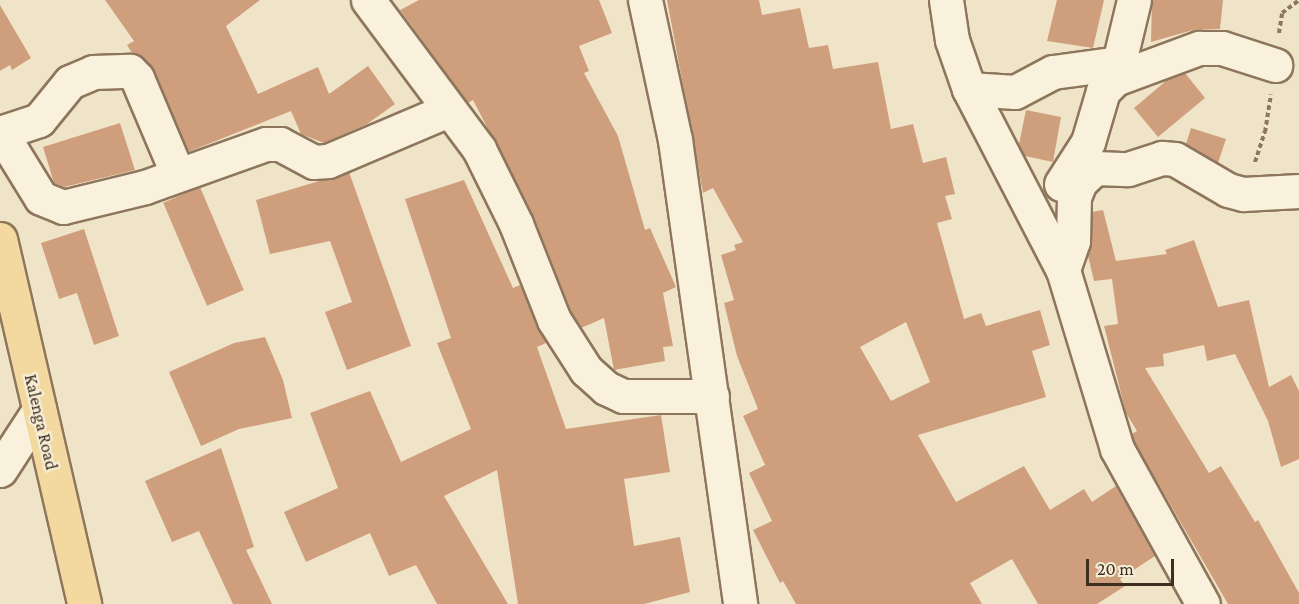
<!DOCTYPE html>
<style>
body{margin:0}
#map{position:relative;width:1299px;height:604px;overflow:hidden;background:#f0e4c8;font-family:"Crimson Pro",serif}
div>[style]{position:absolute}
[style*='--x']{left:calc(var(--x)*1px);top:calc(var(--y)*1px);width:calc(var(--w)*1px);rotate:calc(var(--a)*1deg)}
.building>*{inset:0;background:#cf9f7d;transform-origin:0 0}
.path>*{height:4px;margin-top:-2px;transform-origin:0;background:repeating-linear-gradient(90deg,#8d765c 0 4.5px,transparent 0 7.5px)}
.roads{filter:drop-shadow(2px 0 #8d765c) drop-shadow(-2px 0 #8d765c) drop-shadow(0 2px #8d765c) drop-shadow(0 -2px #8d765c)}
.minor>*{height:33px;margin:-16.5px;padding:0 16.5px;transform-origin:16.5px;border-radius:16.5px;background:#faf1dc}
.major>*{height:33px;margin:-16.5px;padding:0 16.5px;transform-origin:16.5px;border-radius:16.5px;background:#f3d9a0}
span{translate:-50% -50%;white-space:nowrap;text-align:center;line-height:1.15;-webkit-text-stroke:4.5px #f7eed8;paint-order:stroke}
.street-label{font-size:18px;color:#3d2e20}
.scale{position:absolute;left:1086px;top:559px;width:88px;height:27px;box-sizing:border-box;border:3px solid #3d2e20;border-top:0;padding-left:8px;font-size:18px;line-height:21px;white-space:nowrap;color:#3d2e20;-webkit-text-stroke:4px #f7eed8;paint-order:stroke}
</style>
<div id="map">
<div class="building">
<i style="clip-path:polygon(105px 0,260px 0,226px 26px,258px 94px,318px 67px,329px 94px,368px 66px,395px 104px,367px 124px,324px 143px,301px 134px,291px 111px,188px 152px,154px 71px,143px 58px,132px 53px,127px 45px,134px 41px)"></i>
<i style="clip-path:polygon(419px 0,599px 0,612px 33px,579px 46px,589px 71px,584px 73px,618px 136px,645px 230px,650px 228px,676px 287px,663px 293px,673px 346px,663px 347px,665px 361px,614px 370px,604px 318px,581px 328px,571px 311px,533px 216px,473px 100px,468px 103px,400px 10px)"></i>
<i style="clip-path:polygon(evenodd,667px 0,759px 0,762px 15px,800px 8px,809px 48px,828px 45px,833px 69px,878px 62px,891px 129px,913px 124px,923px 163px,946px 157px,955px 194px,945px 196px,952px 219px,937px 223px,964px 319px,981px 313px,986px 326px,1040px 310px,1050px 345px,1032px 351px,1046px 397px,918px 435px,956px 502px,1024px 466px,1050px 510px,1084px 489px,1092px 502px,1116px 486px,1155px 556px,1120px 579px,1125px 586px,1097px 604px,1038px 604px,1012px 559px,970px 583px,982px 604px,796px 604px,783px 581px,780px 583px,753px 530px,772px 521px,749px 473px,765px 465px,743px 416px,758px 409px,737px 356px,724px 303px,734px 300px,721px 255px,736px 250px,734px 245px,743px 242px,713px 188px,703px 193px,667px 0,906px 322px,930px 382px,891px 401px,860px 347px,906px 322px)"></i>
<i style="clip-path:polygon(1057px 0,1104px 0,1093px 48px,1047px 41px)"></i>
<i style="clip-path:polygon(1152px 0,1223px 0,1220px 29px,1193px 30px,1151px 42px)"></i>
<i style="clip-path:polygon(0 5px,31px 58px,12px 70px,10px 65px,0 71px)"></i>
<i style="clip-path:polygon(1185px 73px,1205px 98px,1158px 137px,1134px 108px,1167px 80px)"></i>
<i style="clip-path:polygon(1026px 110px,1061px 117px,1053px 162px,1025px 156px,1019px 144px)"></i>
<i style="clip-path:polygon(120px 123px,135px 170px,64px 187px,54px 183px,43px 147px)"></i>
<i style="clip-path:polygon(1191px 128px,1226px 139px,1218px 163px,1186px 144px)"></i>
<i style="clip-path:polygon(349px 172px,411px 346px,347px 370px,325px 312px,352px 302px,330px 241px,270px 254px,256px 200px)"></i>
<i style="clip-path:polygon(464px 180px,513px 288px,520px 285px,546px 343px,537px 347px,566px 429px,661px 415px,670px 472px,624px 479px,634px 546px,680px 537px,690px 592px,644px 604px,518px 604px,497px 470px,444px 496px,508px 604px,437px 604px,416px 565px,389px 576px,370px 533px,306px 562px,284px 512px,338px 488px,310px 413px,370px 391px,401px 462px,471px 429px,437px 343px,451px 338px,405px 199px)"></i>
<i style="left:200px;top:187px;width:112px;height:40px;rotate:67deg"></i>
<i style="clip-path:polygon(1103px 210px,1116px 261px,1167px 254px,1165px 250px,1194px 240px,1218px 307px,1249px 300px,1269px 387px,1291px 375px,1299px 391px,1299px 459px,1281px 467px,1268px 421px,1235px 354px,1207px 361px,1204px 345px,1163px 354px,1164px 366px,1145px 368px,1209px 473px,1221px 466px,1255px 522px,1258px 520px,1299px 593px,1299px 604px,1228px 604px,1134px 442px,1132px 434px,1137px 431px,1126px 413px,1104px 326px,1118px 324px,1112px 279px,1094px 281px,1088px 256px,1092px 212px)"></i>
<i style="clip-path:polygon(84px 229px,119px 336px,94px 345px,77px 293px,59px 299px,41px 243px)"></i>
<i style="clip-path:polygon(265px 337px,283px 380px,292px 418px,239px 429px,201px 446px,169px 372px,234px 343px)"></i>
<i style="clip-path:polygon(221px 448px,254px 547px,246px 550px,272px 604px,233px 604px,199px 531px,172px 542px,145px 481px)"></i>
</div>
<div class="path">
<i style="--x:1279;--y:33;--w:20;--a:-81"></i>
<i style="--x:1282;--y:13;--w:21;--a:-37"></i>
<i style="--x:1255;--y:162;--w:32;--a:-72"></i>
<i style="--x:1265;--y:132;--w:38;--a:-81"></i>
</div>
<div class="roads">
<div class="minor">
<i style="--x:368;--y:0;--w:186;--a:53.3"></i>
<i style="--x:479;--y:149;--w:84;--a:63.7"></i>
<i style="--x:516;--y:224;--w:103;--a:68.4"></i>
<i style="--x:554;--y:320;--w:59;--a:57.4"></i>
<i style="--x:586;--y:370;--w:27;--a:42"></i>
<i style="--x:606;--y:388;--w:19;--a:25"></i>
<i style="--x:623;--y:396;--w:89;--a:0"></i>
<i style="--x:645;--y:0;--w:143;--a:77.9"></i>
<i style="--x:675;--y:140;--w:469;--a:82"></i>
<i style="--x:946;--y:0;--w:40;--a:81.5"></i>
<i style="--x:952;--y:40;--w:52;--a:70.9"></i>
<i style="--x:969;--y:89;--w:204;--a:62.6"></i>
<i style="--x:1063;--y:270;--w:187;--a:73.2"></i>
<i style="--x:1117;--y:449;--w:177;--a:61"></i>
<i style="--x:1115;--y:79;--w:81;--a:-76.5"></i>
<i style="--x:969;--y:89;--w:46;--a:3.7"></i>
<i style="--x:1015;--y:92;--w:43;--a:-27.8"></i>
<i style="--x:1053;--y:72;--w:68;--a:-7.7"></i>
<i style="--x:0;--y:133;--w:41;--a:-18.4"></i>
<i style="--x:39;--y:120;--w:49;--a:-50.8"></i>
<i style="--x:70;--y:82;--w:25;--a:-23"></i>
<i style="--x:93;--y:72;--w:37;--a:-2"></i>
<i style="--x:130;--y:71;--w:10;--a:45"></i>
<i style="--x:137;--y:78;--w:105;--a:67.1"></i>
<i style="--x:1;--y:133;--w:76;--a:58.4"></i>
<i style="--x:41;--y:198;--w:24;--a:22"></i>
<i style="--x:63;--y:207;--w:84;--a:-13.7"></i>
<i style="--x:145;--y:187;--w:128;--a:-19.6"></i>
<i style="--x:266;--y:144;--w:14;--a:0"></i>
<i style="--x:280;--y:144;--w:38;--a:28"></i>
<i style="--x:314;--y:162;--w:14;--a:-4"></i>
<i style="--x:328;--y:161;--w:130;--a:-23"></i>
<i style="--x:1061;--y:184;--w:50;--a:-57.3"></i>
<i style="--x:1088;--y:142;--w:53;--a:-73.6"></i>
<i style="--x:1103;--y:91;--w:17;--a:-45"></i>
<i style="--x:1115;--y:79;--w:90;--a:-20.3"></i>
<i style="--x:1199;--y:48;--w:23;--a:0"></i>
<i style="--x:1222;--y:48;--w:56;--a:17.8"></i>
<i style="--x:1063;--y:270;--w:31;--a:-71"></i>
<i style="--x:1073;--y:241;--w:44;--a:-88.7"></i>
<i style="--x:1074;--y:197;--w:16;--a:-68"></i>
<i style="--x:1080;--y:182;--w:21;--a:-43"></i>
<i style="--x:1095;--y:168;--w:33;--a:2"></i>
<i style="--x:1128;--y:169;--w:36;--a:-18"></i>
<i style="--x:1162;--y:158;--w:13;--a:4"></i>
<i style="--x:1175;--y:159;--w:61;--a:30.3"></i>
<i style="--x:1228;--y:190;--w:16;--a:15"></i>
<i style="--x:1243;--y:194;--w:56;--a:-3.1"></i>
<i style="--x:0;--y:470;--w:72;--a:-57"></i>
</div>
<div class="major">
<i style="--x:0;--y:239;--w:375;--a:77"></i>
</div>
</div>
<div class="street-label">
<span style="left:41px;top:422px;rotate:77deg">Kalenga Road</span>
</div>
<div class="scale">20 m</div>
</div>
